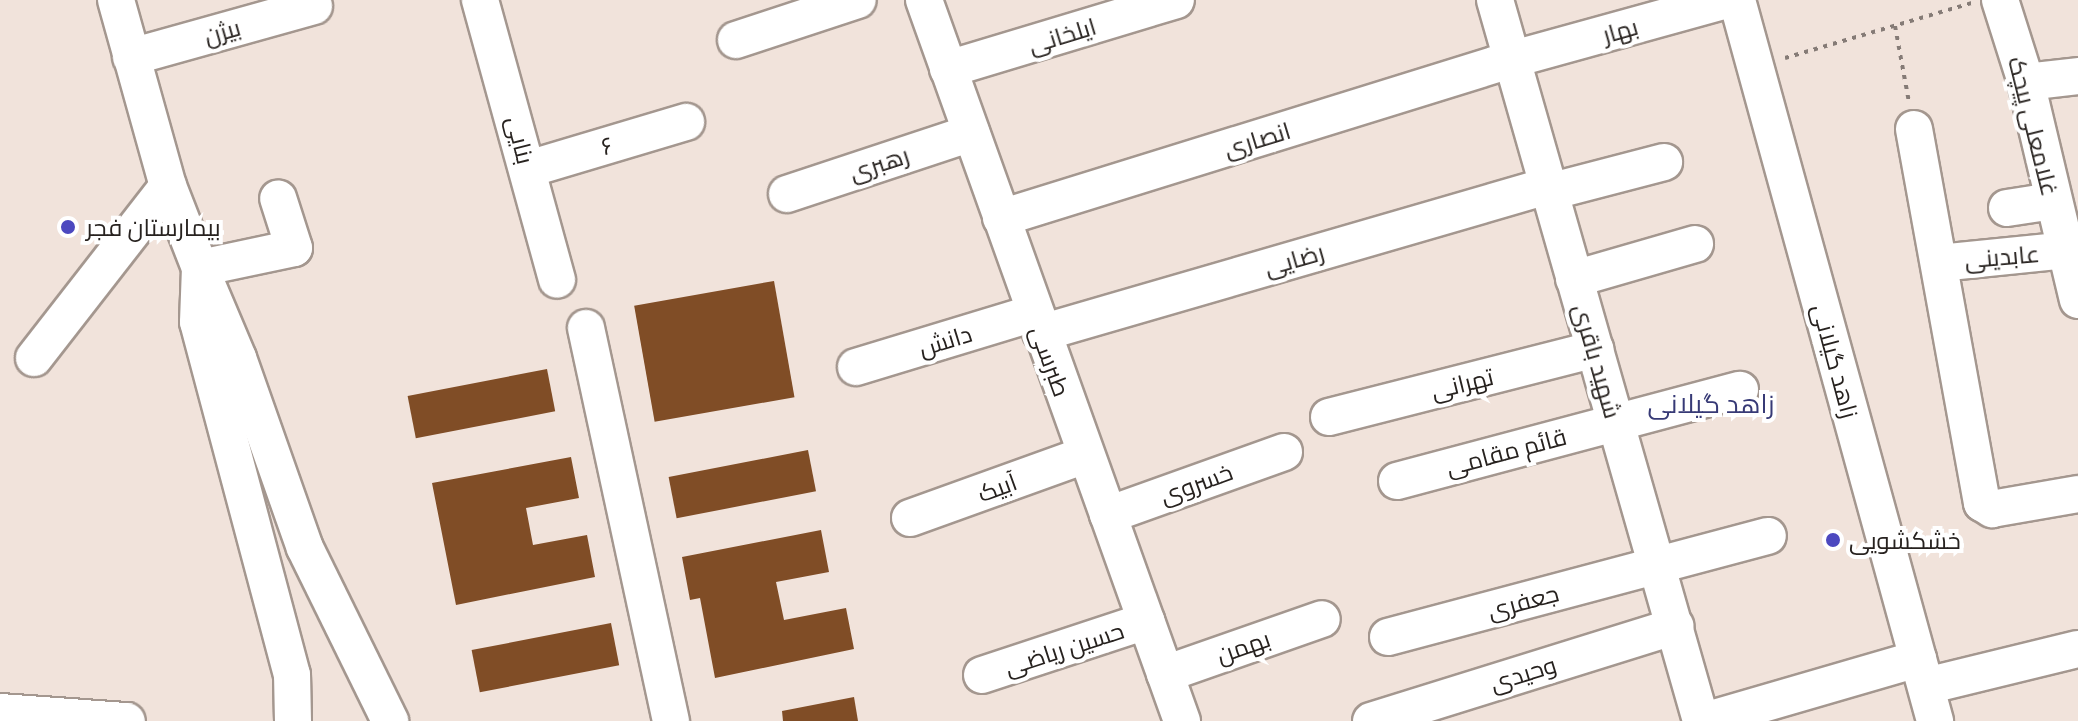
<!DOCTYPE html>
<meta charset="utf-8">
<style>
body{margin:0}
#map{position:relative;width:2078px;height:721px;overflow:hidden;background:#f1e3db;font-family:"Exo 2",Cairo,sans-serif}
div>[style]{position:absolute}
[style*='--x']{left:calc(var(--x)*1px);top:calc(var(--y)*1px);width:calc(var(--w)*1px);rotate:calc(var(--a)*1deg)}
.building>*{inset:0;background:#804d26;transform-origin:0 0}
.path>*{height:4px;margin-top:-2px;transform-origin:0;background:repeating-linear-gradient(90deg,#857b76 0 4px,transparent 0 10px)}
.roads{filter:drop-shadow(2px 0 #a4978f) drop-shadow(-2px 0 #a4978f) drop-shadow(0 2px #a4978f) drop-shadow(0 -2px #a4978f)}
.minor>*{height:36px;margin:-18px;padding:0 18px;transform-origin:18px;border-radius:18px;background:#fff}
.dots>*{width:22px;height:22px;translate:-50% -50%;box-sizing:border-box;border:4px solid #fff;border-radius:50%}
span{translate:-50% -50%;white-space:nowrap;text-align:center;line-height:1.15;-webkit-text-stroke:8px #fff;paint-order:stroke}
.street-label{font-size:24px;color:#27221f}
.poi-label{font-size:24px;color:#27221f}
.left{translate:0 -50%;text-align:left}
.neighbourhood-label{font-size:26px;color:#373a76}
</style>
<div id="map">
<div class="building">
<i style="left:774px;top:281px;width:118px;height:142px;rotate:80deg"></i>
<i style="left:547px;top:369px;width:43px;height:142px;rotate:79deg"></i>
<i style="left:808px;top:450px;width:42px;height:142px;rotate:79deg"></i>
<i style="clip-path:polygon(571px 457px,579px 498px,526px 508px,533px 545px,587px 535px,595px 577px,456px 605px,432px 483px)"></i>
<i style="clip-path:polygon(821px 530px,829px 572px,776px 582px,784px 620px,846px 608px,854px 649px,715px 678px,700px 598px,690px 600px,682px 557px)"></i>
<i style="left:611px;top:623px;width:43px;height:142px;rotate:79deg"></i>
<i style="clip-path:polygon(854px 697px,858px 721px,783px 721px,782px 711px)"></i>
</div>
<div class="path">
<i style="--x:1895;--y:26;--w:77;--a:79.6"></i>
<i style="--x:1785;--y:58;--w:195;--a:-16.4"></i>
</div>
<div class="roads">
<div class="minor">
<i style="--x:116;--y:0;--w:193;--a:74.4"></i>
<i style="--x:168;--y:186;--w:88;--a:68.7"></i>
<i style="--x:200;--y:268;--w:96;--a:-12"></i>
<i style="--x:294;--y:248;--w:52;--a:-107.7"></i>
<i style="--x:480;--y:0;--w:290;--a:74.6"></i>
<i style="--x:924;--y:0;--w:766;--a:70.31"></i>
<i style="--x:1495;--y:0;--w:750;--a:74.05"></i>
<i style="--x:1737;--y:0;--w:748;--a:74.64"></i>
<i style="--x:2000;--y:0;--w:86;--a:72.4"></i>
<i style="--x:2026;--y:82;--w:224;--a:76.6"></i>
<i style="--x:736;--y:40;--w:128;--a:-18.2"></i>
<i style="--x:131;--y:57;--w:190;--a:-15.6"></i>
<i style="--x:948;--y:69;--w:238;--a:-16.8"></i>
<i style="--x:2026;--y:82;--w:52;--a:-6.6"></i>
<i style="--x:1914;--y:129;--w:380;--a:79.7"></i>
<i style="--x:1982;--y:503;--w:12;--a:31"></i>
<i style="--x:1992;--y:509;--w:87;--a:-9.9"></i>
<i style="--x:528;--y:169;--w:165;--a:-16.6"></i>
<i style="--x:1549;--y:192;--w:119;--a:-14.6"></i>
<i style="--x:787;--y:194;--w:194;--a:-18.3"></i>
<i style="--x:2007;--y:208;--w:47;--a:-8.7"></i>
<i style="--x:1001;--y:218;--w:536;--a:-17.25"></i>
<i style="--x:1513;--y:59;--w:222;--a:-15.4"></i>
<i style="--x:1939;--y:263;--w:128;--a:-5.8"></i>
<i style="--x:1574;--y:279;--w:126;--a:-16.1"></i>
<i style="--x:586;--y:328;--w:402;--a:77.8"></i>
<i style="--x:1041;--y:333;--w:527;--a:-16.2"></i>
<i style="--x:34;--y:358;--w:218;--a:-52.1"></i>
<i style="--x:856;--y:367;--w:186;--a:-16.9"></i>
<i style="--x:1329;--y:417;--w:275;--a:-14.3"></i>
<i style="--x:1397;--y:481;--w:355;--a:-14.9"></i>
<i style="--x:1108;--y:515;--w:187;--a:-19.7"></i>
<i style="--x:910;--y:518;--w:186;--a:-19.8"></i>
<i style="--x:1388;--y:637;--w:393;--a:-14.9"></i>
<i style="--x:1165;--y:674;--w:166;--a:-19.3"></i>
<i style="--x:982;--y:675;--w:173;--a:-18.2"></i>
<i style="--x:1926;--y:686;--w:156;--a:-13.7"></i>
<i style="--x:0;--y:712;--w:127;--a:4.1"></i>
<i style="--x:293;--y:721;--w:46;--a:-91.2"></i>
<i style="--x:292;--y:675;--w:365;--a:-104.9"></i>
<i style="--x:198;--y:322;--w:54;--a:-87.9"></i>
<i style="--x:200;--y:268;--w:98;--a:67.1"></i>
<i style="--x:238;--y:358;--w:201;--a:70.6"></i>
<i style="--x:305;--y:548;--w:193;--a:63.8"></i>
<i style="--x:1371;--y:721;--w:319;--a:-17.3"></i>
<i style="--x:1704;--y:721;--w:223;--a:-16.2"></i>
</div>
</div>
<div class="dots">
<i style="left:68px;top:227px;background:#4c48bf"></i>
<i style="left:1833px;top:540px;background:#4c48bf"></i>
</div>
<div class="street-label">
<span style="left:1620px;top:30px;rotate:-16deg">بهار</span>
<span style="left:222px;top:31px;rotate:-16deg">بیژن</span>
<span style="left:1062px;top:35px;rotate:-17deg">ایلخانی</span>
<span style="left:2034px;top:126px;rotate:76deg">غلامعلی پیچک</span>
<span style="left:1257px;top:139px;rotate:-17deg">انصاری</span>
<span style="left:521px;top:140px;rotate:76deg">بنایی</span>
<span style="left:607px;top:145px;rotate:-17deg">۶</span>
<span style="left:879px;top:163px;rotate:-18deg">رهبری</span>
<span style="left:2002px;top:256px;rotate:-5deg">عابدینی</span>
<span style="left:1294px;top:259px;rotate:-16deg">رضایی</span>
<span style="left:945px;top:340px;rotate:-17deg">دانش</span>
<span style="left:1051px;top:361px;rotate:70deg">طبرسی</span>
<span style="left:1598px;top:361px;rotate:74deg">شهید باقری</span>
<span style="left:1836px;top:361px;rotate:75deg">زاهد گیلانی</span>
<span style="left:1462px;top:383px;rotate:-14deg">تهرانی</span>
<span style="left:1506px;top:451px;rotate:-15deg">قائم مقامی</span>
<span style="left:1196px;top:483px;rotate:-20deg">خسروی</span>
<span style="left:997px;top:487px;rotate:-20deg">آبیک</span>
<span style="left:1523px;top:601px;rotate:-15deg">جعفری</span>
<span style="left:1243px;top:646px;rotate:-19deg">بهمن</span>
<span style="left:1064px;top:648px;rotate:-18deg">حسین ریاضی</span>
<span style="left:1523px;top:673px;rotate:-17deg">وحیدی</span>
</div>
<div class="poi-label">
<span class="left" style="left:86px;top:227px">بیمارستان فجر</span>
<span class="left" style="left:1849px;top:540px">خشکشویی</span>
</div>
<div class="neighbourhood-label">
<span style="left:1711px;top:403px">زاهد گیلانی</span>
</div>
</div>
